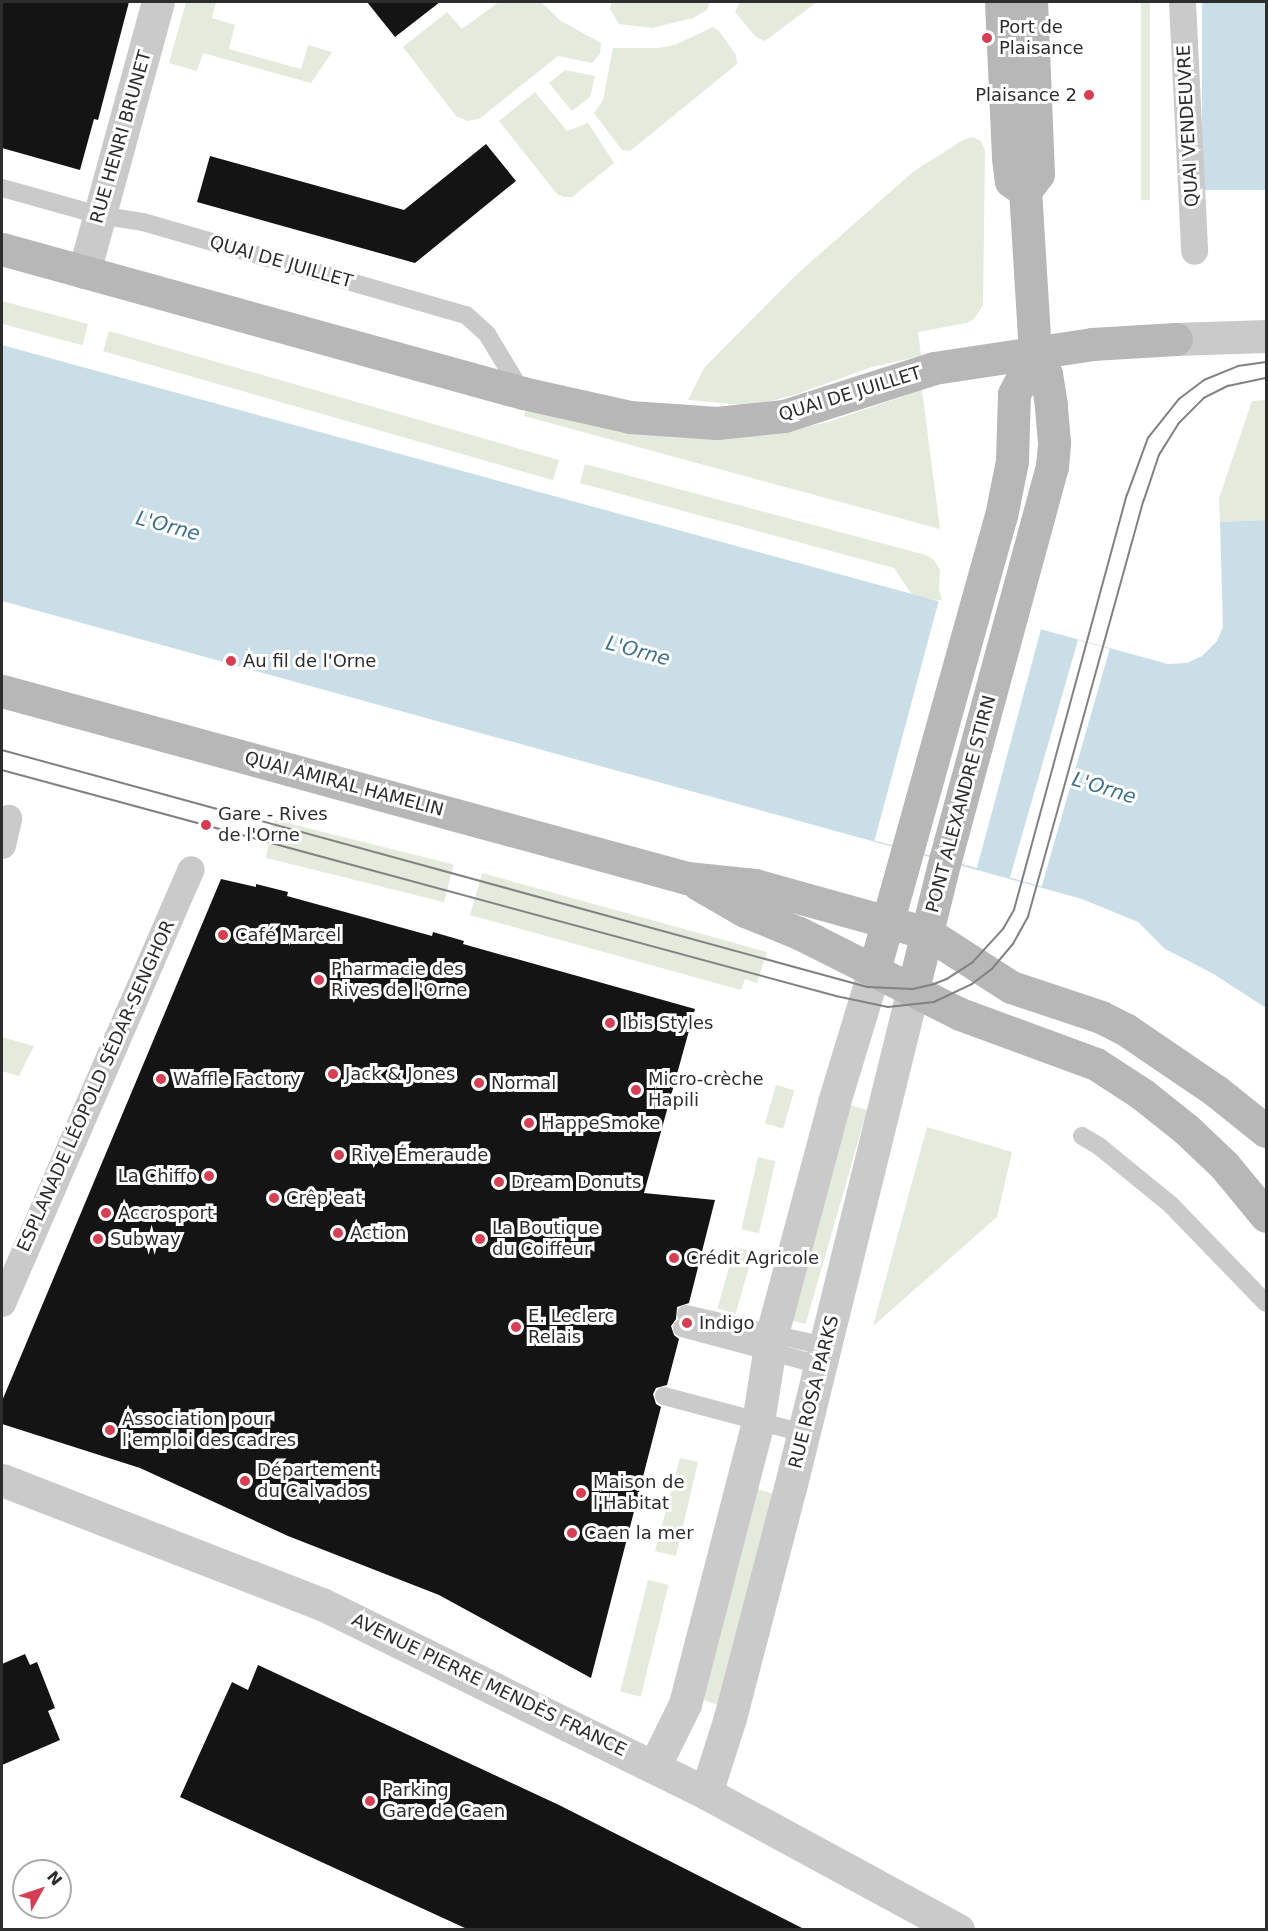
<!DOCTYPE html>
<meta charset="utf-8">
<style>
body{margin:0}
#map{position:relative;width:1268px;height:1931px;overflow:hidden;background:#fff;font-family:"DejaVu Sans",sans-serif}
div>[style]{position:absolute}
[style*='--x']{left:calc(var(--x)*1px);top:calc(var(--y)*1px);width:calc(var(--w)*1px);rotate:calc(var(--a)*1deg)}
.green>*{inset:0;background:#e4eadc;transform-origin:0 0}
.water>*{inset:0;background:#cadee8;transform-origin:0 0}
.pier>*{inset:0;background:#fff;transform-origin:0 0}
.building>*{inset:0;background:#141414}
.service>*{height:18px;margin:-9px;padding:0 9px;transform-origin:9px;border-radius:9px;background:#cacaca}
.pedestrian>*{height:27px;margin:-13.5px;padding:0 13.5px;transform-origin:13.5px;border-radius:13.5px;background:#cacaca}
.minor>*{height:33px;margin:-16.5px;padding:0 16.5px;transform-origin:16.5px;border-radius:16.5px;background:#cacaca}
.tertiary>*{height:33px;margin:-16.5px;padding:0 16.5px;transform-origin:16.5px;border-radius:16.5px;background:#cacaca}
.secondary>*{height:33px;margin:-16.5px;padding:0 16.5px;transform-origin:16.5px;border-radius:16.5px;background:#b7b7b7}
.tram>*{height:1.5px;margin:-0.75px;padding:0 0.75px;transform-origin:0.75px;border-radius:0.75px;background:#828282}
.dots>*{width:16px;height:16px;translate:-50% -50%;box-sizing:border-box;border:3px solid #fff;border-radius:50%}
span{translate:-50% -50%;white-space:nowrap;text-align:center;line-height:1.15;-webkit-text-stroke:6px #fff;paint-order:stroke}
.poi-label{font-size:18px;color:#2d2d2d}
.left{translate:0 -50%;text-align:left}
.right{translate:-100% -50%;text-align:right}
.street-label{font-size:18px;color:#2d2d2d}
.water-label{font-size:20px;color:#427289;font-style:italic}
.frame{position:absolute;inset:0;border:3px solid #2d2d2d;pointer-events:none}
.north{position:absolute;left:12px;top:1859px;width:60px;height:60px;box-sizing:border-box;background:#fff;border:2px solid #ababab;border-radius:50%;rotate:50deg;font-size:16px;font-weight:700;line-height:24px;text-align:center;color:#2d2d2d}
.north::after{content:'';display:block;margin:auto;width:21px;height:27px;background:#d63e53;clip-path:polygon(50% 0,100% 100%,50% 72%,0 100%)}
</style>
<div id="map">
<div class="green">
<i style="clip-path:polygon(186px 2px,216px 2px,212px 18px,235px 25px,229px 49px,301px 69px,308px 45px,332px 52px,311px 83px,203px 53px,197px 71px,169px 63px)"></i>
<i style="clip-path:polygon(499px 2px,541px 2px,561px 21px,601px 43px,600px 54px,592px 63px,558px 56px,479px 119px,467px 121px,456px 116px,403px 47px,447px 12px,462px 29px)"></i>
<i style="clip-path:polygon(612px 2px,710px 2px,707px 10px,693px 18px,652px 28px,619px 24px,610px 9px)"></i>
<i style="clip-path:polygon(740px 2px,817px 2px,765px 41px,756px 37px,735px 12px)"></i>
<i style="left:1141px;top:2px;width:9px;height:198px"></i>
<i style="clip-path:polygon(713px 27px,719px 31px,736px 55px,737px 64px,630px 151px,622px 150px,594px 113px,603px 100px,613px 48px,658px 48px,675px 45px)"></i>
<i style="clip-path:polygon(565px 70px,595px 76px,590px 97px,572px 111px,549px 83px)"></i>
<i style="clip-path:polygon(535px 92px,567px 131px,588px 123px,614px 163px,572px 197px,564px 197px,557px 194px,499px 121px)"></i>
<i style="clip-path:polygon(973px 137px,981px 141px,985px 151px,983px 305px,974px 319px,967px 323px,918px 332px,921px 356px,872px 367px,794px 395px,752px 406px,688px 400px,704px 368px,796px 275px,913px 172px,963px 140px)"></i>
<i style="left:2px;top:301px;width:89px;height:22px;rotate:15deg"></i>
<i style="left:109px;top:331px;width:468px;height:21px;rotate:16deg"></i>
<i style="clip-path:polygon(922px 390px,940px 529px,524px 416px,527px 406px,693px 434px,769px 435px,828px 422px)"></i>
<i style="clip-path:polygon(1266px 400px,1266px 520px,1220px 522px,1219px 498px,1252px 401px)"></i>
<i style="clip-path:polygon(585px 464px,926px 555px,934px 560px,940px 570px,939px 589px,942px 601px,913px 596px,894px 568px,580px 483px)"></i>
<i style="left:275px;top:820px;width:184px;height:39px;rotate:14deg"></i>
<i style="clip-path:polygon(482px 873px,767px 952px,757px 983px,745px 979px,741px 990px,470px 915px)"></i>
<i style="clip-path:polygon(2px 1037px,34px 1046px,19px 1076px,2px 1071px)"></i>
<i style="left:776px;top:1085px;width:19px;height:40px;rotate:16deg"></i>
<i style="left:843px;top:1103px;width:25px;height:223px;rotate:16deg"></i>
<i style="clip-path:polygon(927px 1127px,1012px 1152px,997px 1217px,873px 1326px)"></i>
<i style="left:758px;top:1157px;width:18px;height:74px;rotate:13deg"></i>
<i style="left:735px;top:1247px;width:19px;height:64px;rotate:16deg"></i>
<i style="clip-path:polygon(680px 1458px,698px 1462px,676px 1556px,655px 1551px)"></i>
<i style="clip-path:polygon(755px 1488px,779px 1496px,721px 1706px,701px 1699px)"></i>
<i style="left:648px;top:1580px;width:21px;height:115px;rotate:14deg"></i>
</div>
<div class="water">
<i style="left:1202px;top:2px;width:64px;height:188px"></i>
<i style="clip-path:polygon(2px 345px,1168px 664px,1187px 663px,1202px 656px,1217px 641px,1223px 627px,1220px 522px,1266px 520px,1266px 1008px,1212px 973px,1165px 949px,1138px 922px,1082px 899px,2px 601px)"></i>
</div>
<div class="pier">
<i style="left:939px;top:600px;width:106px;height:249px;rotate:15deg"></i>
<i style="left:1078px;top:640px;width:33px;height:247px;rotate:16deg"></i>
</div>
<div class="building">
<i style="clip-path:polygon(2px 2px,129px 2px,98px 120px,94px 119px,80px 170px,2px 148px)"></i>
<i style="clip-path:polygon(367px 2px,440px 2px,395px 37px)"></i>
<i style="clip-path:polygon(486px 144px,516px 181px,415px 263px,197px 202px,210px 156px,404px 210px)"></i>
<i style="clip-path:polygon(221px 879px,256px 887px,256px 884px,288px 892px,287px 896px,432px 936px,433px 932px,464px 941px,463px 944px,695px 1009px,644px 1193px,715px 1200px,689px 1303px,677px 1307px,676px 1319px,671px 1326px,674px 1335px,679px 1339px,667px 1385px,656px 1388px,653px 1394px,656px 1404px,661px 1407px,591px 1678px,439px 1595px,288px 1536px,140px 1468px,2px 1424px,2px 1401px)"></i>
<i style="clip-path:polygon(25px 1654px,30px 1665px,37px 1662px,55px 1708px,48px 1711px,60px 1740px,2px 1765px,2px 1664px)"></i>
<i style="clip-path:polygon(258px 1665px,559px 1805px,804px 1929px,467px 1929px,180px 1797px,232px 1682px,248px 1690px)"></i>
</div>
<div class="service">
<i style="--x:2;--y:188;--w:101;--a:15.6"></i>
<i style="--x:99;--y:215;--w:45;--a:9"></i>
<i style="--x:143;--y:222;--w:336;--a:16.1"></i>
<i style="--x:466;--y:315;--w:28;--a:42"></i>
<i style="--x:487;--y:334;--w:68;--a:58.9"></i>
<i style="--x:1082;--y:1136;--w:21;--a:31"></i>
<i style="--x:1100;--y:1147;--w:92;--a:39.2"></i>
<i style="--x:1171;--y:1205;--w:136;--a:45.9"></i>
<i style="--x:686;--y:1314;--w:143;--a:13"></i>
<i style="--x:682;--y:1328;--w:143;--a:15"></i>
<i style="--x:664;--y:1396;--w:144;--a:14.9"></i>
</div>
<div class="pedestrian">
<i style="--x:1182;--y:2;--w:249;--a:87.2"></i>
<i style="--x:2;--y:845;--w:28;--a:-77"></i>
<i style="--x:2;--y:1303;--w:473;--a:-66.5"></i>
</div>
<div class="minor">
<i style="--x:84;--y:272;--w:280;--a:-74.7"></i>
<i style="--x:654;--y:1767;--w:70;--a:-63.8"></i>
<i style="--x:685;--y:1704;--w:291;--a:-75.5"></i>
<i style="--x:758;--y:1422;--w:89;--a:-81"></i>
<i style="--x:772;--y:1334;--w:240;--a:-75"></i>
<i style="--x:834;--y:1102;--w:138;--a:-73.1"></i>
<i style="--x:706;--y:1793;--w:79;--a:-72.3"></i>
<i style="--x:730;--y:1718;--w:238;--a:-75.4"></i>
<i style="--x:790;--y:1488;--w:514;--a:-76.15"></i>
</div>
<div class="tertiary">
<i style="--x:1176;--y:339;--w:90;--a:-1.9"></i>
<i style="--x:2;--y:1480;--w:343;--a:21.2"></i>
<i style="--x:322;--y:1604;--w:428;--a:26.2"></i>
<i style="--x:706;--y:1793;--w:287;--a:28.5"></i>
</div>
<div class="secondary">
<i style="--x:1001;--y:2;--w:156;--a:87.4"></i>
<i style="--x:1008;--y:158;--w:23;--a:83"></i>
<i style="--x:1011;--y:181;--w:17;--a:36"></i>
<i style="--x:1025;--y:191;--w:21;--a:-53"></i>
<i style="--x:1038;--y:174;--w:172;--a:-92.3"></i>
<i style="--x:2;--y:249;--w:541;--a:15.45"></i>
<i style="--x:523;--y:393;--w:110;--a:12.6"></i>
<i style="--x:630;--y:417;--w:87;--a:3.9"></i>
<i style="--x:717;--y:423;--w:67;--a:-6"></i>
<i style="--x:784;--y:416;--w:157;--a:-17.7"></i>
<i style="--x:934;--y:368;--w:160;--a:-8.6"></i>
<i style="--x:1092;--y:344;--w:84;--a:-3.4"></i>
<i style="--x:2;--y:691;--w:710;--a:15.27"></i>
<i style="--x:687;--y:878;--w:68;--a:5.9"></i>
<i style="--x:755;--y:885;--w:179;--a:15.6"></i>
<i style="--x:927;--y:933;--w:100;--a:32.7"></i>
<i style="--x:1011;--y:987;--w:95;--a:18.4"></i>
<i style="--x:1101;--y:1017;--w:27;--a:27"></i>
<i style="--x:1125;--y:1029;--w:110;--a:34.3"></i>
<i style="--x:1216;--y:1091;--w:64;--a:38.7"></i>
<i style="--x:698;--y:884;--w:54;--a:29.9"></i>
<i style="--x:745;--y:911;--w:58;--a:22.2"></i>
<i style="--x:799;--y:933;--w:180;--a:26.7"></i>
<i style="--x:960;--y:1014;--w:145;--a:20.2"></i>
<i style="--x:1096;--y:1064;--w:55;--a:33.1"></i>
<i style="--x:1142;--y:1094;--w:56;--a:38.5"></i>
<i style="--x:1186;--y:1129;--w:52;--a:43.5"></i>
<i style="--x:1224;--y:1165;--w:66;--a:50.5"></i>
<i style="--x:874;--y:970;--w:471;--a:-74.4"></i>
<i style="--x:1001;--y:516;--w:56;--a:-78.7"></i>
<i style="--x:1012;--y:461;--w:67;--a:-88.3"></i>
<i style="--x:1014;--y:394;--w:46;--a:-62.9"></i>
<i style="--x:913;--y:989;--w:133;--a:-76.1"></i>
<i style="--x:945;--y:860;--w:407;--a:-74.8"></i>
<i style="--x:1052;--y:467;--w:25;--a:-85"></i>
<i style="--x:1054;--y:442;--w:37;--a:-95"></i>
<i style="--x:1051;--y:405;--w:31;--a:-99"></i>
<i style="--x:1046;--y:374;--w:24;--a:-118"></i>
<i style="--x:1035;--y:353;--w:162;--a:-93.5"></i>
</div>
<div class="tram">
<i style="--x:2;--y:750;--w:898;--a:15.31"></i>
<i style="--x:868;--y:987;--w:45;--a:2.5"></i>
<i style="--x:913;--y:989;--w:22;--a:-13"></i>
<i style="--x:934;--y:984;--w:14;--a:-21"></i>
<i style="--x:947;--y:979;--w:30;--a:-33"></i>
<i style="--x:972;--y:963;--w:46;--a:-47.6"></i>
<i style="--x:1003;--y:929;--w:22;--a:-60"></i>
<i style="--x:1014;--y:910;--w:430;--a:-74.8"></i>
<i style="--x:1127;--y:495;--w:61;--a:-69.8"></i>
<i style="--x:1148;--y:438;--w:50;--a:-51.5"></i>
<i style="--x:1179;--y:399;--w:31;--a:-37"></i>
<i style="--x:1204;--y:380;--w:37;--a:-22"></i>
<i style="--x:1238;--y:366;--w:28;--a:-8"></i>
<i style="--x:2;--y:770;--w:864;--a:15.16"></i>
<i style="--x:836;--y:996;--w:53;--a:11.9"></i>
<i style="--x:888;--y:1007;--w:46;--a:-6.2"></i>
<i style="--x:934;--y:1002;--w:42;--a:-25.3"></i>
<i style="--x:972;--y:984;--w:25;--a:-37"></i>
<i style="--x:992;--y:969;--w:33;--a:-50"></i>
<i style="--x:1013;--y:944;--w:31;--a:-61"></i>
<i style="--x:1028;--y:917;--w:433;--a:-74.5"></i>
<i style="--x:1144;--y:500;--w:47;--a:-71.6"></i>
<i style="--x:1159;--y:455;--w:36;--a:-58"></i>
<i style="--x:1178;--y:424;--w:37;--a:-45"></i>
<i style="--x:1204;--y:398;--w:27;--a:-27"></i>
<i style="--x:1228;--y:386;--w:39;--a:-12"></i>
</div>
<div class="dots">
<i style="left:987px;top:38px;background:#d63e53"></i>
<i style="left:1089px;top:95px;background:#d63e53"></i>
<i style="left:231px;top:661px;background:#d63e53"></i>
<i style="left:206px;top:825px;background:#d63e53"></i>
<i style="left:223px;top:935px;background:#d63e53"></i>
<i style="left:319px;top:980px;background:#d63e53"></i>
<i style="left:610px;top:1023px;background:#d63e53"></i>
<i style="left:333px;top:1074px;background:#d63e53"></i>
<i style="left:161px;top:1079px;background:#d63e53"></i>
<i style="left:479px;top:1083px;background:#d63e53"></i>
<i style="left:636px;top:1090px;background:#d63e53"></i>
<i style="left:529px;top:1123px;background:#d63e53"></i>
<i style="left:339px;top:1155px;background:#d63e53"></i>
<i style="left:209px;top:1176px;background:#d63e53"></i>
<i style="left:499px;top:1182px;background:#d63e53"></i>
<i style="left:274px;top:1198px;background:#d63e53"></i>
<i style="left:106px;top:1213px;background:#d63e53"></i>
<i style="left:338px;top:1233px;background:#d63e53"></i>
<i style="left:98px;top:1239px;background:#d63e53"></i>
<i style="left:480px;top:1239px;background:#d63e53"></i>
<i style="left:674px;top:1258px;background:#d63e53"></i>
<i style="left:687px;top:1323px;background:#d63e53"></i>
<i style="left:516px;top:1327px;background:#d63e53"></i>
<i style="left:110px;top:1430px;background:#d63e53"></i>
<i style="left:245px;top:1481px;background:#d63e53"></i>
<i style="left:581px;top:1493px;background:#d63e53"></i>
<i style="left:572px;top:1533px;background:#d63e53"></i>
<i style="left:370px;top:1801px;background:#d63e53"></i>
</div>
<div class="poi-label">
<span class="left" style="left:999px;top:38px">Port de<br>Plaisance</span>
<span class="right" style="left:1077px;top:95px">Plaisance 2</span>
<span class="left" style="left:243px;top:661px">Au fil de l'Orne</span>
<span class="left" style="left:218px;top:825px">Gare - Rives<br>de l'Orne</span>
<span class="left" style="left:235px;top:935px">Café Marcel</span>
<span class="left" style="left:331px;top:980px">Pharmacie des<br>Rives de l'Orne</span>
<span class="left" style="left:622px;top:1023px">Ibis Styles</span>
<span class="left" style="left:345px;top:1074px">Jack &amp; Jones</span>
<span class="left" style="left:173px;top:1079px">Waffle Factory</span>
<span class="left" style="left:648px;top:1090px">Micro-crèche<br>Hapili</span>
<span class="left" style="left:491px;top:1083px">Normal</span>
<span class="left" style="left:541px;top:1123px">HappeSmoke</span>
<span class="left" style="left:351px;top:1155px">Rive Émeraude</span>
<span class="right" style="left:197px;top:1176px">La Chiffo</span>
<span class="left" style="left:511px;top:1182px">Dream Donuts</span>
<span class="left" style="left:286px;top:1198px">Crêp'eat</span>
<span class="left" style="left:118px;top:1213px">Accrosport</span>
<span class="left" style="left:492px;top:1239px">La Boutique<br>du Coiffeur</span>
<span class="left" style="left:350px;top:1233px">Action</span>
<span class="left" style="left:110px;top:1239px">Subway</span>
<span class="left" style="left:686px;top:1258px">Crédit Agricole</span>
<span class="left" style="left:528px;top:1327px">E. Leclerc<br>Relais</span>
<span class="left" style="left:699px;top:1323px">Indigo</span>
<span class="left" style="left:122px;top:1430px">Association pour<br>l'emploi des cadres</span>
<span class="left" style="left:257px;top:1481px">Département<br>du Calvados</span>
<span class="left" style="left:593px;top:1493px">Maison de<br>l'Habitat</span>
<span class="left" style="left:584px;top:1533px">Caen la mer</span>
<span class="left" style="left:382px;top:1801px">Parking<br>Gare de Caen</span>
</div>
<div class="street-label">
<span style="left:1188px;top:126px;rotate:-93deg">QUAI VENDEUVRE</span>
<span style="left:121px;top:137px;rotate:-74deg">RUE HENRI BRUNET</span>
<span style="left:281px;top:262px;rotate:16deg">QUAI DE JUILLET</span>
<span style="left:850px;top:394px;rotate:-17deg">QUAI DE JUILLET</span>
<span style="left:344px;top:784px;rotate:15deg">QUAI AMIRAL HAMELIN</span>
<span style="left:961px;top:804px;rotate:-75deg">PONT ALEXANDRE STIRN</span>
<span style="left:96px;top:1086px;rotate:-66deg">ESPLANADE LÉOPOLD SÉDAR-SENGHOR</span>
<span style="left:814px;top:1392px;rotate:-76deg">RUE ROSA PARKS</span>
<span style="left:489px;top:1685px;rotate:26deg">AVENUE PIERRE MENDÈS FRANCE</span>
</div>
<div class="water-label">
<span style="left:168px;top:526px;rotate:15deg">L'Orne</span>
<span style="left:638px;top:651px;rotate:15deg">L'Orne</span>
<span style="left:1104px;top:788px;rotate:17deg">L'Orne</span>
</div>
<div class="frame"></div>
<div class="north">N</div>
</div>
